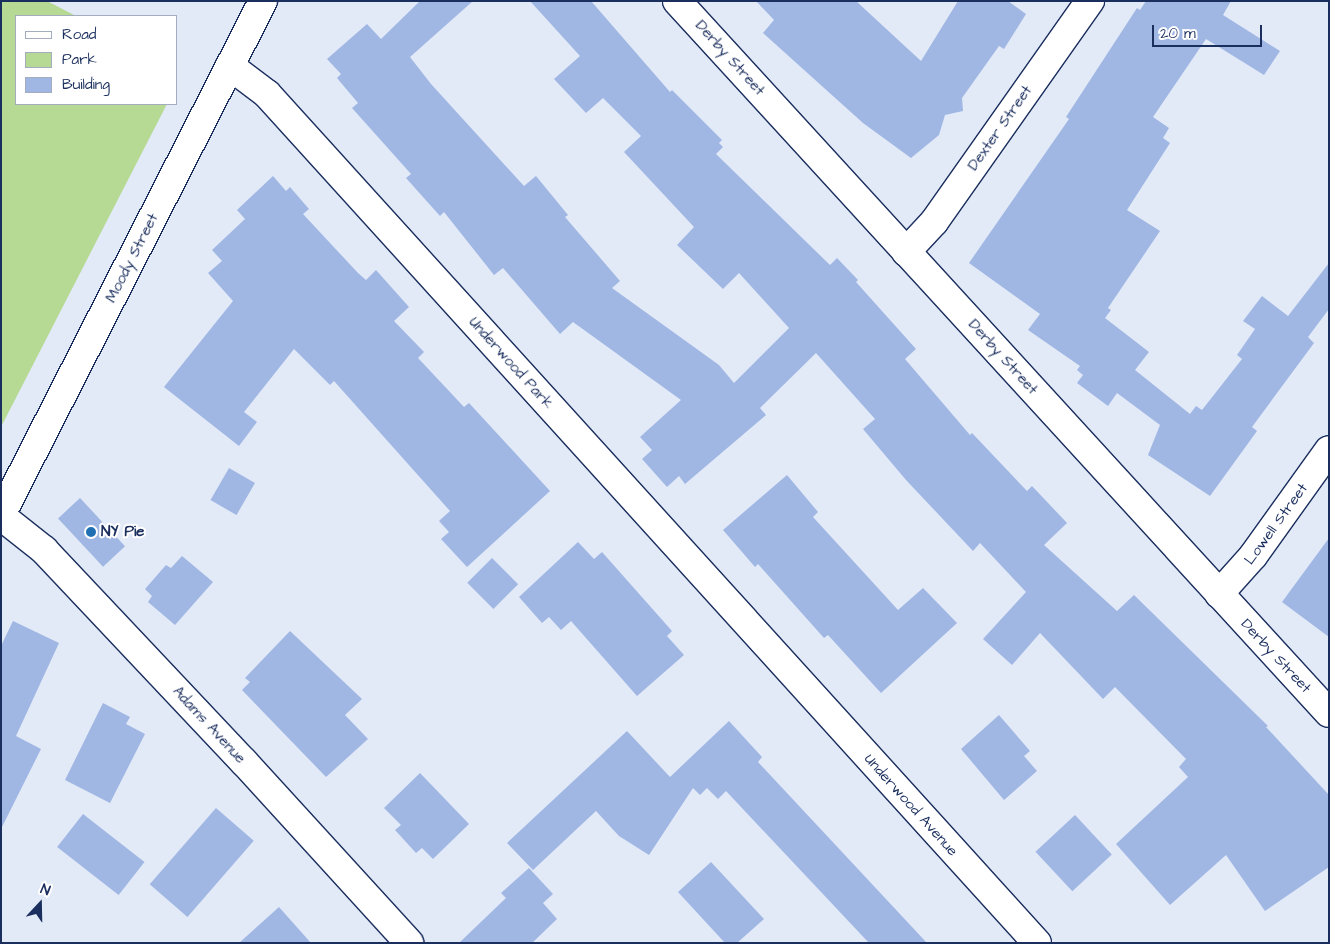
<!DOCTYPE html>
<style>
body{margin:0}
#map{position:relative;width:1330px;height:944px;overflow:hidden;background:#e2e9f7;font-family:"Architects Daughter",sans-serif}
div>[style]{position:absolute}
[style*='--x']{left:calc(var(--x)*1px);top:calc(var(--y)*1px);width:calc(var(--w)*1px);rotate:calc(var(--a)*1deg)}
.green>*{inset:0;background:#b6da94}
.building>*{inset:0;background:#a0b7e4;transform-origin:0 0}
.roads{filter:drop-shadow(1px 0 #1b2f5e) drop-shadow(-1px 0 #1b2f5e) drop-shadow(0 1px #1b2f5e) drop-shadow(0 -1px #1b2f5e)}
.minor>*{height:28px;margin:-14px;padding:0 14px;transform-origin:14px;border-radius:14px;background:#fff}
.tertiary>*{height:28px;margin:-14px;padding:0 14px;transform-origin:14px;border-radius:14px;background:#fff}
.primary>*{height:28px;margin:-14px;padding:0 14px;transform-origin:14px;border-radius:14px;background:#fff}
.dots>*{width:14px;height:14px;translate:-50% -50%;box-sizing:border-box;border:2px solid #fff;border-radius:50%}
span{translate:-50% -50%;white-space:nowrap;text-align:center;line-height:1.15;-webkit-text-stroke:4px #fff;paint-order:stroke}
.street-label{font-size:15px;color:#1b2f5e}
.poi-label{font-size:15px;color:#1b2f5e;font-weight:700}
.left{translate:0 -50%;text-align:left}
.frame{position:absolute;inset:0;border:2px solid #1b2f5e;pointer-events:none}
.legend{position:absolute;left:15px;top:15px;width:162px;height:90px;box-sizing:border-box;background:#fff;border:1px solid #a4acbf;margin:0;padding:6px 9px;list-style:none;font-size:15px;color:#1b2f5e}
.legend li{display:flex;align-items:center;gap:10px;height:25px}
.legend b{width:25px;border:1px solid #a4acbf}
.north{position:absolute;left:15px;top:879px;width:50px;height:50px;-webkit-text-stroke:4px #fff;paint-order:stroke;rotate:21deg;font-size:14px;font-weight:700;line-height:20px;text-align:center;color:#1b2f5e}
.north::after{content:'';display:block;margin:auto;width:18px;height:22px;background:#1b2f5e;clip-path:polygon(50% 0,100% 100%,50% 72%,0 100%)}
.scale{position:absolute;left:1152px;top:25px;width:110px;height:22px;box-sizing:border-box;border:2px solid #1b2f5e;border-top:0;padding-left:6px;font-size:15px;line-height:18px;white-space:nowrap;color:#1b2f5e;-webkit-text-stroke:4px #fff;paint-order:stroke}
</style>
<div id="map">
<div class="green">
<i style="clip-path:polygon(1px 1px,47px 1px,76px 16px,16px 16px,16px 104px,167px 104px,1px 427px)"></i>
</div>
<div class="building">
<i style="clip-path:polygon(420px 1px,473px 1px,410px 57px,431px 84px,524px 186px,536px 176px,568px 215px,565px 217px,620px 281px,612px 288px,719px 365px,734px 383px,789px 328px,739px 273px,723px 289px,677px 245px,694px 227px,624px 152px,641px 136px,603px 98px,586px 113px,554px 79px,580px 56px,530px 1px,591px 1px,670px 92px,672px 90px,722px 140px,719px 143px,723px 147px,716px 154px,830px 265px,837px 258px,858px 280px,856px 282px,916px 349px,905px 359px,970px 435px,972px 433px,1027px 491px,1032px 486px,1067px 523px,1044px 545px,1117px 611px,1134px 595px,1268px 726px,1266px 727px,1329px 795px,1329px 867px,1265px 911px,1226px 855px,1170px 905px,1116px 844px,1188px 777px,1179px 767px,1186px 759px,1115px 687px,1103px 699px,1040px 633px,1012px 665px,983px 639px,1026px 592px,980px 543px,973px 551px,906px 480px,863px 429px,875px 419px,816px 353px,760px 408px,766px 415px,685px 484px,679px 476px,667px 487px,642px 459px,652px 450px,640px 437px,681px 400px,573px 322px,560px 334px,503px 268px,494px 275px,444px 212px,440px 216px,406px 178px,411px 174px,352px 108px,358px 103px,337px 78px,341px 74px,327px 59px,367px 24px,381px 39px)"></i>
<i style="clip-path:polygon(756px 1px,856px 1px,921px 61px,958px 1px,1008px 1px,1026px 14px,1004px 49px,999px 46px,962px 98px,963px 111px,945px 115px,939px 135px,911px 158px,863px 123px,763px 33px,774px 20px)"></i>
<i style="clip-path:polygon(1146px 1px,1231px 1px,1223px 15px,1280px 51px,1264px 75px,1206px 39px,1153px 117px,1169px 128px,1163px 138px,1170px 143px,1127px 210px,1160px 231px,1108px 308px,1111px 310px,1105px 318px,1149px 352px,1135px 370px,1190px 414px,1196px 406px,1202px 410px,1242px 359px,1237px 355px,1255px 329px,1243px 321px,1262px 296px,1288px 316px,1329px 263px,1329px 309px,1308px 337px,1314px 343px,1252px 427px,1257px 431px,1210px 496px,1148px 455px,1160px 425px,1117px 393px,1108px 406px,1077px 383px,1083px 375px,1077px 370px,1080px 366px,1028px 330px,1040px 314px,969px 263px,1069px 119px,1066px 117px,1137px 8px,1140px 10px)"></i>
<i style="clip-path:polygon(273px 176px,286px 191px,290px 187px,309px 209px,303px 214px,358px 273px,366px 280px,376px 270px,409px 307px,394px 321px,424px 352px,418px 358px,464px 407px,469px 403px,550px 491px,467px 567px,441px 539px,449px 532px,439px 521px,450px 511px,334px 381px,330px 385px,294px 349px,244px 412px,257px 422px,239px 446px,164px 387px,233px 301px,208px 273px,222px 261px,212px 250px,245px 219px,237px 210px)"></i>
<i style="left:229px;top:468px;width:30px;height:37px;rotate:30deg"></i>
<i style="clip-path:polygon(787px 475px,818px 512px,813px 517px,898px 610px,923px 588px,957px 623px,881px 693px,828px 635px,824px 638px,758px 564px,755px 567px,723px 530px)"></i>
<i style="left:80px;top:498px;width:66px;height:30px;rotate:47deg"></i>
<i style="clip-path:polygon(1329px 538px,1329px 637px,1282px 602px)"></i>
<i style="clip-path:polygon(578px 542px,594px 559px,602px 552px,672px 631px,667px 636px,684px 655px,637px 696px,571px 621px,561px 630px,549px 617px,542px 623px,519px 597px)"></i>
<i style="clip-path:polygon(182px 556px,213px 582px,175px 625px,148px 602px,152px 596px,145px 589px,166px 565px,171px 568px)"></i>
<i style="left:492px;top:558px;width:37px;height:35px;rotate:45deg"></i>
<i style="clip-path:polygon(13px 621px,59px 643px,16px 736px,41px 749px,1px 829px,1px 646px)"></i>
<i style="clip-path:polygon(290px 631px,362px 699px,345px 715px,368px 739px,326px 777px,242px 690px,250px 682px,245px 678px)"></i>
<i style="clip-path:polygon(103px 703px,130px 717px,126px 724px,145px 734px,110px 803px,65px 780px)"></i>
<i style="clip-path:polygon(999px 715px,1030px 751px,1024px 756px,1037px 771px,1004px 800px,961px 749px)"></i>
<i style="clip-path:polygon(729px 721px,762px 757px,758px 762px,927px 943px,869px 943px,726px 791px,718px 799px,707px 788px,700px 795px,693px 788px,649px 855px,619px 836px,596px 811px,533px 870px,507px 843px,627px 731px,670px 777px)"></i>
<i style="clip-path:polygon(420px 773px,469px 824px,433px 859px,422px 848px,416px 853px,395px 830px,401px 825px,384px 808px)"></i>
<i style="left:216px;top:808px;width:50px;height:101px;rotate:41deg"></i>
<i style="left:83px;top:814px;width:78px;height:42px;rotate:38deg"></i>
<i style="left:1075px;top:815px;width:54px;height:54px;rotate:47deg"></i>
<i style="clip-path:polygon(711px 862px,764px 919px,737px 943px,725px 943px,678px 892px)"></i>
<i style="clip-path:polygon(529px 868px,553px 894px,543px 903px,557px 919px,532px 943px,459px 943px,506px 898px,501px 893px)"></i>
<i style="clip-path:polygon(279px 907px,311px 943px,239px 943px)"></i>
</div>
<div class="roads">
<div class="minor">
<i style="--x:230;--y:66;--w:46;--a:37.1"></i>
<i style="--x:267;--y:94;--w:1146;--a:47.79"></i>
<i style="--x:906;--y:252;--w:41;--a:-47"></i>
<i style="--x:934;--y:222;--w:271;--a:-54.8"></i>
<i style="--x:1;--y:516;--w:55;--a:38.3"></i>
<i style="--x:44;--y:550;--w:291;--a:46.7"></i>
<i style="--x:244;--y:762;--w:245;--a:47.6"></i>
</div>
<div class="tertiary">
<i style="--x:677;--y:1;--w:965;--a:47.52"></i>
<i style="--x:1219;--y:594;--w:51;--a:-48.2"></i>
<i style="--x:1253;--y:556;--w:130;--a:-54.4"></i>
</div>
<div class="primary">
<i style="--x:1;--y:515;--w:577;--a:-62.99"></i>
</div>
</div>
<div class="dots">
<i style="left:91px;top:532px;background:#1f6fb2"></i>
</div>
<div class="street-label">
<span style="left:730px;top:58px;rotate:48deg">Derby Street</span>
<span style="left:1000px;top:128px;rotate:-55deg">Dexter Street</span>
<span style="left:132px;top:258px;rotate:-63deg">Moody Street</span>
<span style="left:1003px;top:357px;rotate:48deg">Derby Street</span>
<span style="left:511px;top:363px;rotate:48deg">Underwood Park</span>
<span style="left:1276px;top:524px;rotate:-54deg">Lowell Street</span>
<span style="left:1276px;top:656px;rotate:47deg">Derby Street</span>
<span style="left:209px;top:725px;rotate:47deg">Adams Avenue</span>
<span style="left:911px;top:805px;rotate:48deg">Underwood Avenue</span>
</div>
<div class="poi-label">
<span class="left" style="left:101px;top:532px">NY Pie</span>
</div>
<div class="frame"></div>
<ul class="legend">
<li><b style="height:6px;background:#fff"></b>Road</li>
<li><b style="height:14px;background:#b6da94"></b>Park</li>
<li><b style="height:14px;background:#a0b7e4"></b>Building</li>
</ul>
<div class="north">N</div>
<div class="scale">20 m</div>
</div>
